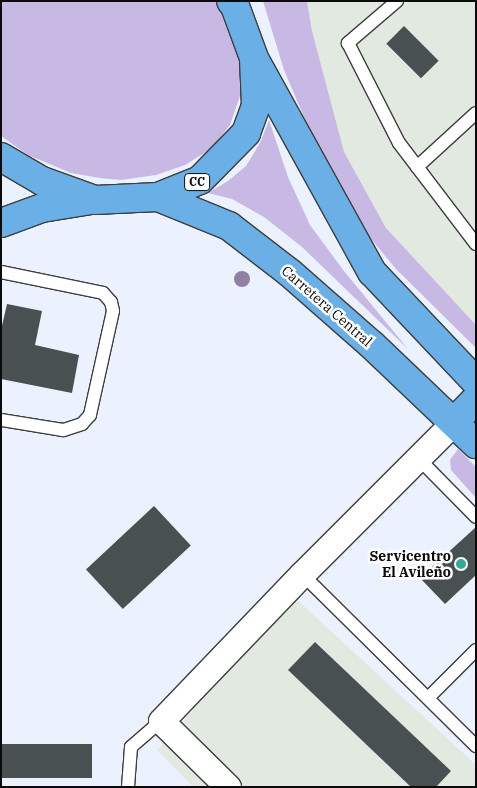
<!DOCTYPE html>
<meta charset="utf-8">
<style>
body{margin:0}
#map{position:relative;width:477px;height:788px;overflow:hidden;background:#ebf2fd;font-family:"IBM Plex Serif",serif}
div>[style]{position:absolute}
[style*='--x']{left:calc(var(--x)*1px);top:calc(var(--y)*1px);width:calc(var(--w)*1px);rotate:calc(var(--a)*1deg)}
.industrial>*{inset:0;background:#e2e9e0}
.green>*{inset:0;background:#c7b9e3}
.building>*{inset:0;background:#495052;transform-origin:0 0}
.roads{filter:drop-shadow(1px 0 #3e3e3e) drop-shadow(-1px 0 #3e3e3e) drop-shadow(0 1px #3e3e3e) drop-shadow(0 -1px #3e3e3e)}
.service>*{height:12px;margin:-6px;padding:0 6px;transform-origin:6px;border-radius:6px;background:#fff}
.minor>*{height:25px;margin:-12.5px;padding:0 12.5px;transform-origin:12.5px;border-radius:12.5px;background:#fff}
.trunk>*{height:28px;margin:-14px;padding:0 14px;transform-origin:14px;border-radius:14px;background:#6aafe6}
.trees>*{width:16px;height:16px;margin:-8px;border-radius:50%;background:#9081a4}
.dots>*{width:14px;height:14px;translate:-50% -50%;box-sizing:border-box;border:2px solid #fff;border-radius:50%}
span{translate:-50% -50%;white-space:nowrap;text-align:center;line-height:1.15;-webkit-text-stroke:5px #fff;paint-order:stroke}
.shield-label span{padding:1px 4px;background:#fff;border:1px solid;border-radius:4px;-webkit-text-stroke-width:0}
.shield-label{font-size:12px;color:#0b0b0b;font-weight:700}
.street-label{font-size:14px;color:#0b0b0b}
.poi-label{font-size:14px;color:#0b0b0b;font-weight:700}
.right{translate:-100% -50%;text-align:right}
.frame{position:absolute;inset:0;border:2px solid #0b0b0b;pointer-events:none}
</style>
<div id="map">
<div class="industrial">
<i style="clip-path:polygon(307px 1px,476px 1px,476px 325px,386px 228px,344px 152px,312px 31px)"></i>
<i style="clip-path:polygon(295px 598px,476px 765px,476px 787px,193px 787px,157px 750px)"></i>
</div>
<div class="green">
<i style="clip-path:polygon(1px 1px,215px 1px,225px 13px,243px 51px,242px 90px,230px 125px,211px 149px,185px 165px,156px 175px,121px 180px,100px 178px,71px 173px,28px 155px,1px 136px)"></i>
<i style="clip-path:polygon(263px 1px,307px 1px,312px 31px,344px 152px,386px 228px,476px 325px,476px 348px,396px 269px,367px 234px,320px 155px,284px 70px)"></i>
<i style="clip-path:polygon(269px 120px,288px 177px,310px 225px,344px 271px,408px 349px,302px 247px,264px 217px,232px 199px,208px 193px,228px 181px,246px 166px,260px 143px)"></i>
<i style="clip-path:polygon(458px 449px,476px 467px,476px 498px,451px 470px,450px 460px)"></i>
</div>
<div class="building">
<i style="left:404px;top:26px;width:49px;height:25px;rotate:45deg"></i>
<i style="clip-path:polygon(7px 304px,42px 311px,35px 345px,79px 355px,72px 393px,1px 379px,1px 330px)"></i>
<i style="left:154px;top:506px;width:54px;height:93px;rotate:47deg"></i>
<i style="clip-path:polygon(476px 527px,476px 575px,445px 604px,420px 578px)"></i>
<i style="clip-path:polygon(315px 642px,451px 771px,436px 787px,411px 787px,288px 670px)"></i>
<i style="left:1px;top:744px;width:91px;height:34px"></i>
</div>
<div class="roads">
<div class="service">
<i style="--x:397;--y:1;--w:65;--a:139.4"></i>
<i style="--x:348;--y:43;--w:112;--a:63"></i>
<i style="--x:399;--y:143;--w:127;--a:52.7"></i>
<i style="--x:417;--y:167;--w:80;--a:-42.5"></i>
<i style="--x:1;--y:272;--w:104;--a:11.6"></i>
<i style="--x:103;--y:293;--w:12;--a:48"></i>
<i style="--x:111;--y:302;--w:9;--a:77"></i>
<i style="--x:113;--y:311;--w:107;--a:102.5"></i>
<i style="--x:90;--y:415;--w:12;--a:132"></i>
<i style="--x:82;--y:424;--w:20;--a:162"></i>
<i style="--x:63;--y:430;--w:63;--a:-170.8"></i>
<i style="--x:419;--y:459;--w:81;--a:45.5"></i>
<i style="--x:302;--y:574;--w:245;--a:44.7"></i>
<i style="--x:428;--y:698;--w:68;--a:-45"></i>
<i style="--x:128;--y:787;--w:40;--a:-85.7"></i>
<i style="--x:131;--y:747;--w:40;--a:-41"></i>
</div>
<div class="minor">
<i style="--x:228;--y:787;--w:94;--a:-135.4"></i>
<i style="--x:161;--y:721;--w:204;--a:-46.2"></i>
<i style="--x:302;--y:574;--w:215;--a:-45"></i>
</div>
<div class="trunk">
<i style="--x:256;--y:62;--w:240;--a:61.1"></i>
<i style="--x:372;--y:272;--w:151;--a:46.6"></i>
<i style="--x:1;--y:157;--w:48;--a:30.3"></i>
<i style="--x:42;--y:181;--w:56;--a:19.7"></i>
<i style="--x:95;--y:200;--w:63;--a:-2.7"></i>
<i style="--x:158;--y:197;--w:45;--a:-22"></i>
<i style="--x:200;--y:180;--w:66;--a:-45.6"></i>
<i style="--x:246;--y:133;--w:29;--a:-70"></i>
<i style="--x:256;--y:106;--w:48;--a:-92.4"></i>
<i style="--x:254;--y:58;--w:55;--a:-110.1"></i>
<i style="--x:235;--y:6;--w:6;--a:-129"></i>
<i style="--x:158;--y:197;--w:77;--a:22.2"></i>
<i style="--x:229;--y:226;--w:77;--a:37.6"></i>
<i style="--x:290;--y:273;--w:109;--a:41.3"></i>
<i style="--x:372;--y:345;--w:144;--a:43.6"></i>
<i style="--x:1;--y:223;--w:44;--a:-20.1"></i>
<i style="--x:42;--y:208;--w:50;--a:-9.3"></i>
<i style="--x:454;--y:422;--w:32;--a:-46"></i>
</div>
</div>
<div class="trees">
<i style="left:242px;top:279px"></i>
</div>
<div class="dots">
<i style="left:461px;top:564px;background:#34aa92"></i>
</div>
<div class="shield-label">
<span style="left:197px;top:182px">CC</span>
</div>
<div class="street-label">
<span style="left:327px;top:306px;rotate:41deg">Carretera Central</span>
</div>
<div class="poi-label">
<span class="right" style="left:451px;top:564px">Servicentro<br>El Avileño</span>
</div>
<div class="frame"></div>
</div>
